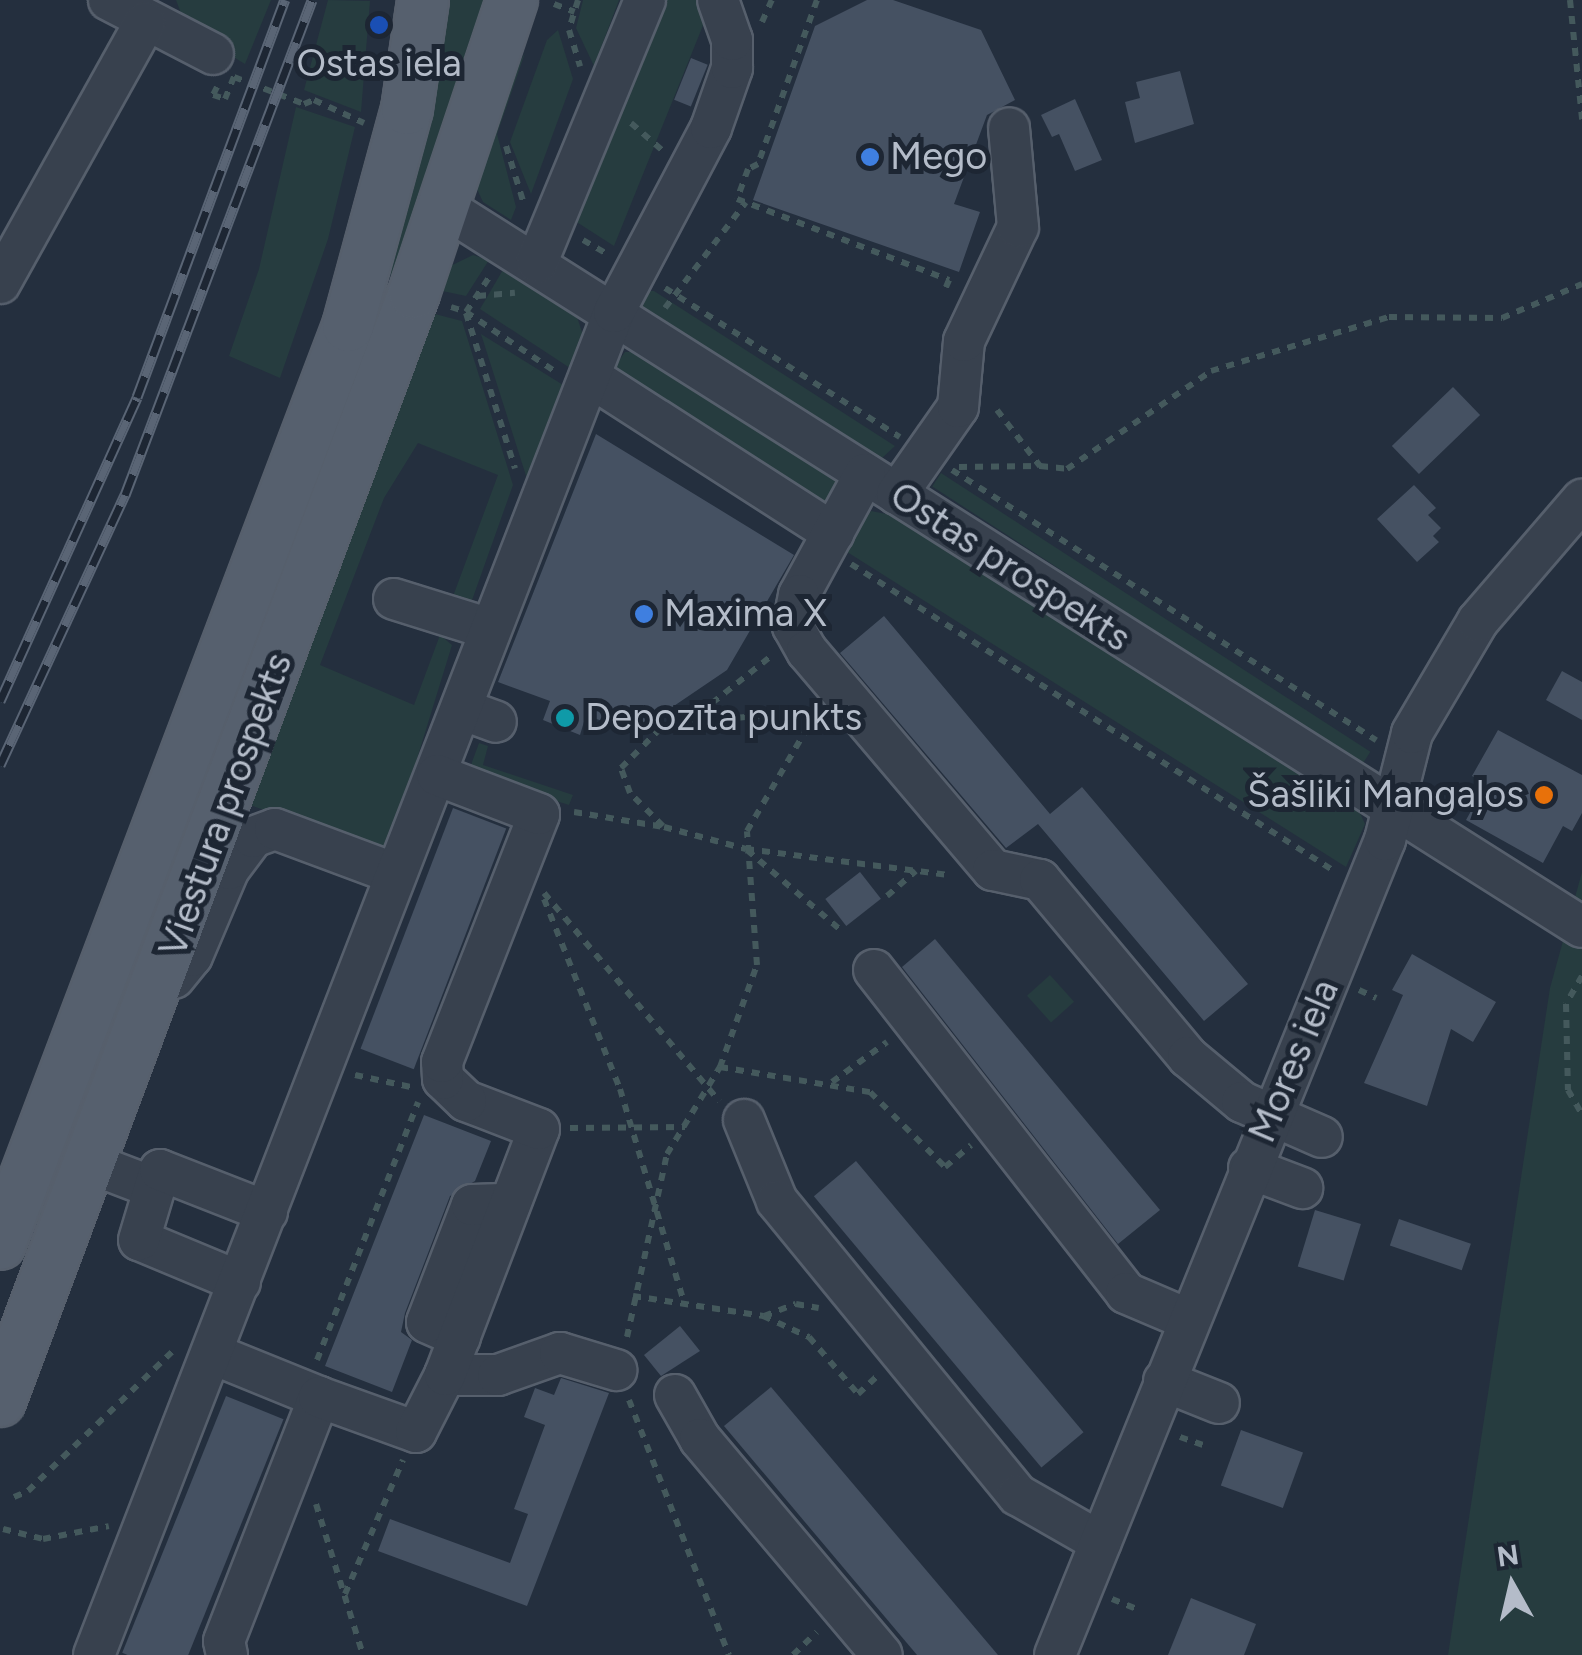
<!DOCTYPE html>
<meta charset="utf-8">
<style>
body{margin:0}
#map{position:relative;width:1582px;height:1655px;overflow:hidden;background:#242f3e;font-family:Figtree,sans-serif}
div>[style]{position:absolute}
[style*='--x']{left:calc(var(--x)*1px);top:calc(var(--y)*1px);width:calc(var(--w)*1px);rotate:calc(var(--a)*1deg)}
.green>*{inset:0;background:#263c3f;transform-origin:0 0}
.building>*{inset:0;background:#455162;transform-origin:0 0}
.path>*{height:6px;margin-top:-3px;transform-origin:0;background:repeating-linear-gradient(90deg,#44595c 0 8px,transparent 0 16px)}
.roads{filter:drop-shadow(2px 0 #565f6c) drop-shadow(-2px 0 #565f6c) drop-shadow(0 2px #565f6c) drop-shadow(0 -2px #565f6c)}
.minor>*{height:40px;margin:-20px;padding:0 20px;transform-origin:20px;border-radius:20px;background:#38414e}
.major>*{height:50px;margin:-25px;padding:0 25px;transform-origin:25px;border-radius:25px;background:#56606e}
.rail>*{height:11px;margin-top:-5.5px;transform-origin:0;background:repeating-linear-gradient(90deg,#1d2633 0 22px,#5a6575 0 44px);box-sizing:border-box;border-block:2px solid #5a6575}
.dots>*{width:28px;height:28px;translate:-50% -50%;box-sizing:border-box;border:5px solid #1d2633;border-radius:50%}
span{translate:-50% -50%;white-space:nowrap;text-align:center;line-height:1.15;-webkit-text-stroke:10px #1d2633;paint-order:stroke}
.poi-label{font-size:38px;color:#b4bcc9}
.left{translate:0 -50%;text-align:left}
.right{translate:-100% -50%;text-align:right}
.street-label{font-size:38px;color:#b4bcc9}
.north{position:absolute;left:1462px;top:1535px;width:100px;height:100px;-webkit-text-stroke:8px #1d2633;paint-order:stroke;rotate:352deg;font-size:28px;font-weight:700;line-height:40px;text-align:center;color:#b4bcc9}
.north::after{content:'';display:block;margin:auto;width:35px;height:45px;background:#b4bcc9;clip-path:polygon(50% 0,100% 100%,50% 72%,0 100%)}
</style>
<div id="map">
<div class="green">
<i style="clip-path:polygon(176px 0,271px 0,245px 64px,187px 29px)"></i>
<i style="clip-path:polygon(328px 0,370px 1px,361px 112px,304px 90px)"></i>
<i style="clip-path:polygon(446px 0,490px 0,392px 275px,387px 274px,437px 82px)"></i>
<i style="clip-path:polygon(583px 0,619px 0,594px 66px,576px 28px)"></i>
<i style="clip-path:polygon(655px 0,705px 0,708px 13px,614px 246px,575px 221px)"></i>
<i style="clip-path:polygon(558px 30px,573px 79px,531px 194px,510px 142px,547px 40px)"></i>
<i style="clip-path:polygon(525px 53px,497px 134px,516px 207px,511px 220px,483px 202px,476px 187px,494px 106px)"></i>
<i style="clip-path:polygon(296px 107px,355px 127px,328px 239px,280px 378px,229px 356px,259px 269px)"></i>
<i style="clip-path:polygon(473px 255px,489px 260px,466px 296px,433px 289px,440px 271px)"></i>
<i style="clip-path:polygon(504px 268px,576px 314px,585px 341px,573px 370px,480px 309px)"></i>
<i style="clip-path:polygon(649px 291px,654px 291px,895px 446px,881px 459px,642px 307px)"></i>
<i style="clip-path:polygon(427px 312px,462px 321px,513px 485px,471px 603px,452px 599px,498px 475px,418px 443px,384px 498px,320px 665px,414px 705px,440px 635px,452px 645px,392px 840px,381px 850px,247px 804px)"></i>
<i style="clip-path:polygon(481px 334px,568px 388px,528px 482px)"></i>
<i style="clip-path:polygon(625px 352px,635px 352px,846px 483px,820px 512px,613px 369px)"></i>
<i style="left:941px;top:473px;width:512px;height:16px;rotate:33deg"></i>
<i style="clip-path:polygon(871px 511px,896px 516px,1359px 811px,1365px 824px,1346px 867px,844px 550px)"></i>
<i style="clip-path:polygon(479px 743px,488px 746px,483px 765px,573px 795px,569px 805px,468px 773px)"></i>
<i style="clip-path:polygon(1582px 872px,1582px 1655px,1448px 1655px,1550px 988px)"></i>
<i style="left:1050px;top:975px;width:36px;height:31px;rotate:48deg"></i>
</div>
<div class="building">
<i style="clip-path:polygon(867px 0,893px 0,981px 30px,1015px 100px,987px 115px,954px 204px,980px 212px,959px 272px,753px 200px,815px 26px)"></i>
<i style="left:691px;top:58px;width:18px;height:45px;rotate:22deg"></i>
<i style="clip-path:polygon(1180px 71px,1194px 124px,1135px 143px,1125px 102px,1140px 98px,1136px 82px)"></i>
<i style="clip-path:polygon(1075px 99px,1102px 160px,1075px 171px,1059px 134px,1052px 137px,1041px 115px)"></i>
<i style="left:1453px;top:387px;width:39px;height:85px;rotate:46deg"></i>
<i style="clip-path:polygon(596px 434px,794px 555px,727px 670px,634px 733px,586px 715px,580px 735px,543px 720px,550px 701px,498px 682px)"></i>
<i style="clip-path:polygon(1414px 485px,1436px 508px,1428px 515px,1441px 528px,1433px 536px,1439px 542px,1417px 562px,1377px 519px)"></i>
<i style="clip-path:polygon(884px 616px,1050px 814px,1082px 787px,1248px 984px,1204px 1021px,1038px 824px,1006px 848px,840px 653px)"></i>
<i style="clip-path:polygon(1562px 671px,1582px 682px,1582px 720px,1546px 700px)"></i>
<i style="clip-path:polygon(1498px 730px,1582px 775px,1582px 813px,1572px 831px,1563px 826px,1543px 863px,1466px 820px,1486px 784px,1472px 776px)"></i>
<i style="left:453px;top:808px;width:57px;height:258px;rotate:21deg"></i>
<i style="left:860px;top:872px;width:34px;height:44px;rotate:52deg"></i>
<i style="clip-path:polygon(935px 939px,1160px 1210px,1118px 1244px,902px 967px)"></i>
<i style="clip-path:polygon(1412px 954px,1496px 1002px,1473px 1042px,1451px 1029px,1427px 1106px,1364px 1083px,1403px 995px,1392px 990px)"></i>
<i style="clip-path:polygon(424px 1115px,491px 1141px,475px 1181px,450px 1196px,405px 1313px,401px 1332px,412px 1340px,392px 1392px,325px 1366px)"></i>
<i style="left:856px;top:1161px;width:354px;height:55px;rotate:50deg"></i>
<i style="left:1315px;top:1210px;width:48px;height:59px;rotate:17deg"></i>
<i style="left:1399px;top:1219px;width:76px;height:28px;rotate:19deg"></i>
<i style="clip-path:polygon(680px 1326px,700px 1351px,661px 1376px,644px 1355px)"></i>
<i style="clip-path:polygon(561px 1378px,609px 1393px,527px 1606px,378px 1551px,390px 1519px,510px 1563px,528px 1514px,514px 1509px,545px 1425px,524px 1417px,535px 1388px,554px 1395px)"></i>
<i style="clip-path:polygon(771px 1387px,998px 1655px,917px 1655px,724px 1426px)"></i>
<i style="left:226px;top:1396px;width:62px;height:277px;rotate:22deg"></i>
<i style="left:1241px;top:1430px;width:66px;height:59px;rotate:20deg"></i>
<i style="clip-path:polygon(1191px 1598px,1256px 1624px,1244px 1655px,1168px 1655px)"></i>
</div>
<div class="path">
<i style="--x:578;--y:0;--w:31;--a:107"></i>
<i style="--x:569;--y:30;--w:38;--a:73"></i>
<i style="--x:817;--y:0;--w:174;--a:109.8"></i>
<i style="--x:758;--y:164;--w:11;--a:153"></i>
<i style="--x:748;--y:169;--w:32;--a:110"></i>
<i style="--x:737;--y:199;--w:227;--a:20.9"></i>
<i style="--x:949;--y:280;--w:8;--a:113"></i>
<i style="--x:1570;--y:0;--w:120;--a:84.2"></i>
<i style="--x:554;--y:4;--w:22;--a:21"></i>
<i style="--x:762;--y:22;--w:24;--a:-66"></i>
<i style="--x:217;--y:87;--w:9;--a:117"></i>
<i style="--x:213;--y:95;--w:13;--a:18"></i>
<i style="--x:225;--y:99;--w:24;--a:-68"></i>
<i style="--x:234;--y:77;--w:75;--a:21.1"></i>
<i style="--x:304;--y:104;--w:11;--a:-22"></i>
<i style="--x:314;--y:100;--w:55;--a:24.7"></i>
<i style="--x:631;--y:123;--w:43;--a:41.2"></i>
<i style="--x:506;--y:146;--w:58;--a:72.8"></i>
<i style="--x:583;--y:240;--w:28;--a:30"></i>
<i style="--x:665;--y:288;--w:278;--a:32.4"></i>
<i style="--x:478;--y:296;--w:37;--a:-5"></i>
<i style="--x:451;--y:307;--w:16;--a:18"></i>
<i style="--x:466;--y:312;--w:47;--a:-56.3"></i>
<i style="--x:665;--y:308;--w:133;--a:-52.6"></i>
<i style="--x:466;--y:312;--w:108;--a:33.7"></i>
<i style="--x:466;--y:313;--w:163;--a:72.5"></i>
<i style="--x:997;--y:410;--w:71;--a:52.5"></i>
<i style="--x:1040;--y:466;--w:27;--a:6"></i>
<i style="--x:1067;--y:469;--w:174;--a:-34.2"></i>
<i style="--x:1211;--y:371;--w:186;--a:-16.9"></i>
<i style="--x:1389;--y:317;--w:113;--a:0.5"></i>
<i style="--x:1502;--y:318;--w:87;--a:-23"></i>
<i style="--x:959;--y:467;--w:81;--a:-0.7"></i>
<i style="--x:952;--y:470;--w:503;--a:32.49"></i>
<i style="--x:851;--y:564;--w:572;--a:32.44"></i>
<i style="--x:689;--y:723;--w:123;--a:-6.1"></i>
<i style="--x:574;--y:812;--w:91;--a:9.5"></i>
<i style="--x:664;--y:827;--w:85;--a:15"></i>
<i style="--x:746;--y:849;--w:206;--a:7.3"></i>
<i style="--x:663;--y:826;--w:47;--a:-135"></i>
<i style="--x:630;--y:793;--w:27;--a:-110"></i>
<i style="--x:621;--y:768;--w:52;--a:-45"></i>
<i style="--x:658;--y:731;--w:30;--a:-15"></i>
<i style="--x:687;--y:723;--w:106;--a:-38.5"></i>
<i style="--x:747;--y:850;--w:125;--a:40.5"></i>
<i style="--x:544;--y:893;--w:272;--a:49.9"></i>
<i style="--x:887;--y:896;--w:38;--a:-41"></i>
<i style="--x:544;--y:899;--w:205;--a:68.2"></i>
<i style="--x:620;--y:1089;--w:223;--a:73.3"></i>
<i style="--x:1582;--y:976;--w:32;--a:120"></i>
<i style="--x:1566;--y:1004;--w:86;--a:88.7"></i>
<i style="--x:1568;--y:1090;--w:28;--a:60"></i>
<i style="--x:1359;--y:990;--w:19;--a:25"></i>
<i style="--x:720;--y:1067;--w:152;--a:9.5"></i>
<i style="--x:870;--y:1092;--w:106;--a:45"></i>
<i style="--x:945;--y:1167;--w:34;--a:-40"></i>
<i style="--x:355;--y:1075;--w:57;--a:12.1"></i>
<i style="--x:832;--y:1082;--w:68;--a:-36"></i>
<i style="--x:570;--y:1128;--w:115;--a:-0.5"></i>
<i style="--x:633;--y:1296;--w:132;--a:8.7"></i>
<i style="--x:763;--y:1316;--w:51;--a:24.5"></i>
<i style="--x:809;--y:1337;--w:75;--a:49.3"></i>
<i style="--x:858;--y:1394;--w:26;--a:-43"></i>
<i style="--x:764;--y:1316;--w:34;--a:-21"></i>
<i style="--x:796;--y:1304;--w:23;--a:10"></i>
<i style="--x:627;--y:1337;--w:187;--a:-77.7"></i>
<i style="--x:667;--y:1154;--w:102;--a:-58.7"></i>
<i style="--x:720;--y:1067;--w:109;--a:-70.1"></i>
<i style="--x:757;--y:965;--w:134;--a:-94.3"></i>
<i style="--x:747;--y:831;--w:139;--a:-59.7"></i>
<i style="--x:317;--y:1360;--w:277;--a:-68.6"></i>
<i style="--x:629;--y:1400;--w:274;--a:68.6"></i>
<i style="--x:1180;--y:1437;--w:24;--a:19"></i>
<i style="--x:14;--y:1497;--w:15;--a:-23"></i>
<i style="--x:28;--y:1491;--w:202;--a:-44"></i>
<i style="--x:316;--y:1504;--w:158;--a:72.7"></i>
<i style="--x:3;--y:1529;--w:41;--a:14"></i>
<i style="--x:43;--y:1539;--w:67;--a:-11.1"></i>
<i style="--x:345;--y:1594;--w:146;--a:-66.6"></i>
<i style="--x:1112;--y:1599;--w:29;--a:22"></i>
<i style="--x:793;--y:1655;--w:33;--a:-44"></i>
</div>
<div class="roads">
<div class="minor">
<i style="--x:109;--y:0;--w:117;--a:27.4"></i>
<i style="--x:439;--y:204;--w:1352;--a:32.32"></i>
<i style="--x:537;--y:262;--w:283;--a:-67.6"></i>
<i style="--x:0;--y:283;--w:298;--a:-60.9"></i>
<i style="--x:592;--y:378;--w:287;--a:32.7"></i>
<i style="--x:865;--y:474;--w:138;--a:118.6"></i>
<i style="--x:799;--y:595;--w:32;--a:101"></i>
<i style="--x:793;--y:626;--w:29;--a:61"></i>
<i style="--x:807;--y:651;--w:287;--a:49.7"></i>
<i style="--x:993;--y:870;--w:48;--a:12"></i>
<i style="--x:1040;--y:880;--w:231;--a:50.1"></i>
<i style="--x:1188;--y:1057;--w:70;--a:39.8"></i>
<i style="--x:1242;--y:1102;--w:87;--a:23.6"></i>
<i style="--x:897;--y:494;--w:106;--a:-55"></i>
<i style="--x:958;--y:407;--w:66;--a:-84.8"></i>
<i style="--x:964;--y:341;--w:126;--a:-64.7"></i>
<i style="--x:1018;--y:227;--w:99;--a:-95.2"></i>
<i style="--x:394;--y:599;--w:101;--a:17.4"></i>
<i style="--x:461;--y:709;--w:37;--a:20"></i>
<i style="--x:874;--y:970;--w:410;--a:52"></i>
<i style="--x:1126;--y:1293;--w:66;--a:23.1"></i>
<i style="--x:174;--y:978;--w:28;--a:-51"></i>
<i style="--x:192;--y:956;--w:95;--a:-67"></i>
<i style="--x:229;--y:869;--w:40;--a:-53"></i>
<i style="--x:253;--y:837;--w:23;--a:-20"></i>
<i style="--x:275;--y:829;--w:129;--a:20.4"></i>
<i style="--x:744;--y:1120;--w:87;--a:67.8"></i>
<i style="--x:777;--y:1201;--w:380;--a:50.7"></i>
<i style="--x:1018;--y:1495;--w:95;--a:29.8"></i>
<i style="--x:92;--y:1164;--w:67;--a:20.9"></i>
<i style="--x:1249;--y:1168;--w:57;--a:20.7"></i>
<i style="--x:240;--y:1282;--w:109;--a:-157.4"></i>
<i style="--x:139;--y:1240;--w:73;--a:-73.3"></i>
<i style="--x:160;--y:1170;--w:115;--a:21.4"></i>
<i style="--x:460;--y:1337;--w:36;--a:-156"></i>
<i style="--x:427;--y:1322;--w:125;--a:-69"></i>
<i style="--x:472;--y:1205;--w:38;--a:-2"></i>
<i style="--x:213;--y:1354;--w:114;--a:22.1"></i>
<i style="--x:445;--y:1375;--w:53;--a:0"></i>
<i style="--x:498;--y:1375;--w:66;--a:-19.5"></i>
<i style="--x:560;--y:1353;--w:59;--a:16.9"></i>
<i style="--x:1164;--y:1381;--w:59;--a:21.8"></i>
<i style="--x:675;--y:1395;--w:51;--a:60.4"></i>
<i style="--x:700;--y:1439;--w:282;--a:49.9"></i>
<i style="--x:94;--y:1655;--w:1440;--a:-68.83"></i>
<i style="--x:614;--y:312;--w:208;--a:-62.2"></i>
<i style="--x:711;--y:128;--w:64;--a:-70.7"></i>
<i style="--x:732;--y:68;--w:28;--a:-90"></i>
<i style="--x:732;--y:40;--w:42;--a:-109.3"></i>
<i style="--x:227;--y:1655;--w:14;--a:-102"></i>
<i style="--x:224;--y:1641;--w:262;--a:-68.7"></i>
<i style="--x:319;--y:1397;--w:103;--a:19.8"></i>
<i style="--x:416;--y:1432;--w:64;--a:-63"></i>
<i style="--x:445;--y:1375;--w:263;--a:-69.1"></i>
<i style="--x:539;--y:1129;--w:78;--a:-159"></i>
<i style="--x:466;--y:1101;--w:32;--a:-136"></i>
<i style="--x:443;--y:1079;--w:17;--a:-93"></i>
<i style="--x:442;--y:1062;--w:266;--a:-68.6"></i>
<i style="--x:539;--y:814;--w:109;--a:-159.1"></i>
<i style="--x:1055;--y:1655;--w:879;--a:-67.96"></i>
<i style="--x:1385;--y:840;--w:110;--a:-75.8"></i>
<i style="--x:1412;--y:733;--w:130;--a:-59.5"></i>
<i style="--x:1478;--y:621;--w:160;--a:-49.3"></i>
</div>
<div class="major">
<i style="--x:0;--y:1244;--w:982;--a:-69.24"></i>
<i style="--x:348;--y:326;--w:225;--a:-74.8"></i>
<i style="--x:407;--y:109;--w:110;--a:-81.6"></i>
<i style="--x:0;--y:1401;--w:1183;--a:-69.51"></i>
<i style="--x:414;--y:293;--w:309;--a:-71.5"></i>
</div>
</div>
<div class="rail">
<i style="--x:0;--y:701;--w:333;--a:-65.7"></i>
<i style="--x:137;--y:397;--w:424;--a:-69.6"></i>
<i style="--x:0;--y:765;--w:298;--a:-65.2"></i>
<i style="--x:125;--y:495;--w:529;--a:-69.3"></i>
</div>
<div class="dots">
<i style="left:379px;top:25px;background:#1a4fb4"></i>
<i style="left:870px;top:157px;background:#3f7fe0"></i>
<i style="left:644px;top:614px;background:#3f7fe0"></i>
<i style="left:565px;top:718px;background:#0f9aa8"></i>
<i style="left:1544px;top:795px;background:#e8710a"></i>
</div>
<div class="poi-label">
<span style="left:379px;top:64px">Ostas iela</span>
<span class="left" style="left:890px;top:157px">Mego</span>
<span class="left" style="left:664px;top:614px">Maxima X</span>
<span class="left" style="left:585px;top:718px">Depozīta punkts</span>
<span class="right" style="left:1524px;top:795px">Šašliki Mangaļos</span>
</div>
<div class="street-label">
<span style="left:1010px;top:567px;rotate:33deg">Ostas prospekts</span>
<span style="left:226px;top:805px;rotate:-70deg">Viestura prospekts</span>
<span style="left:1294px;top:1061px;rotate:-67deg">Mores iela</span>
</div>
<div class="north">N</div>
</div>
